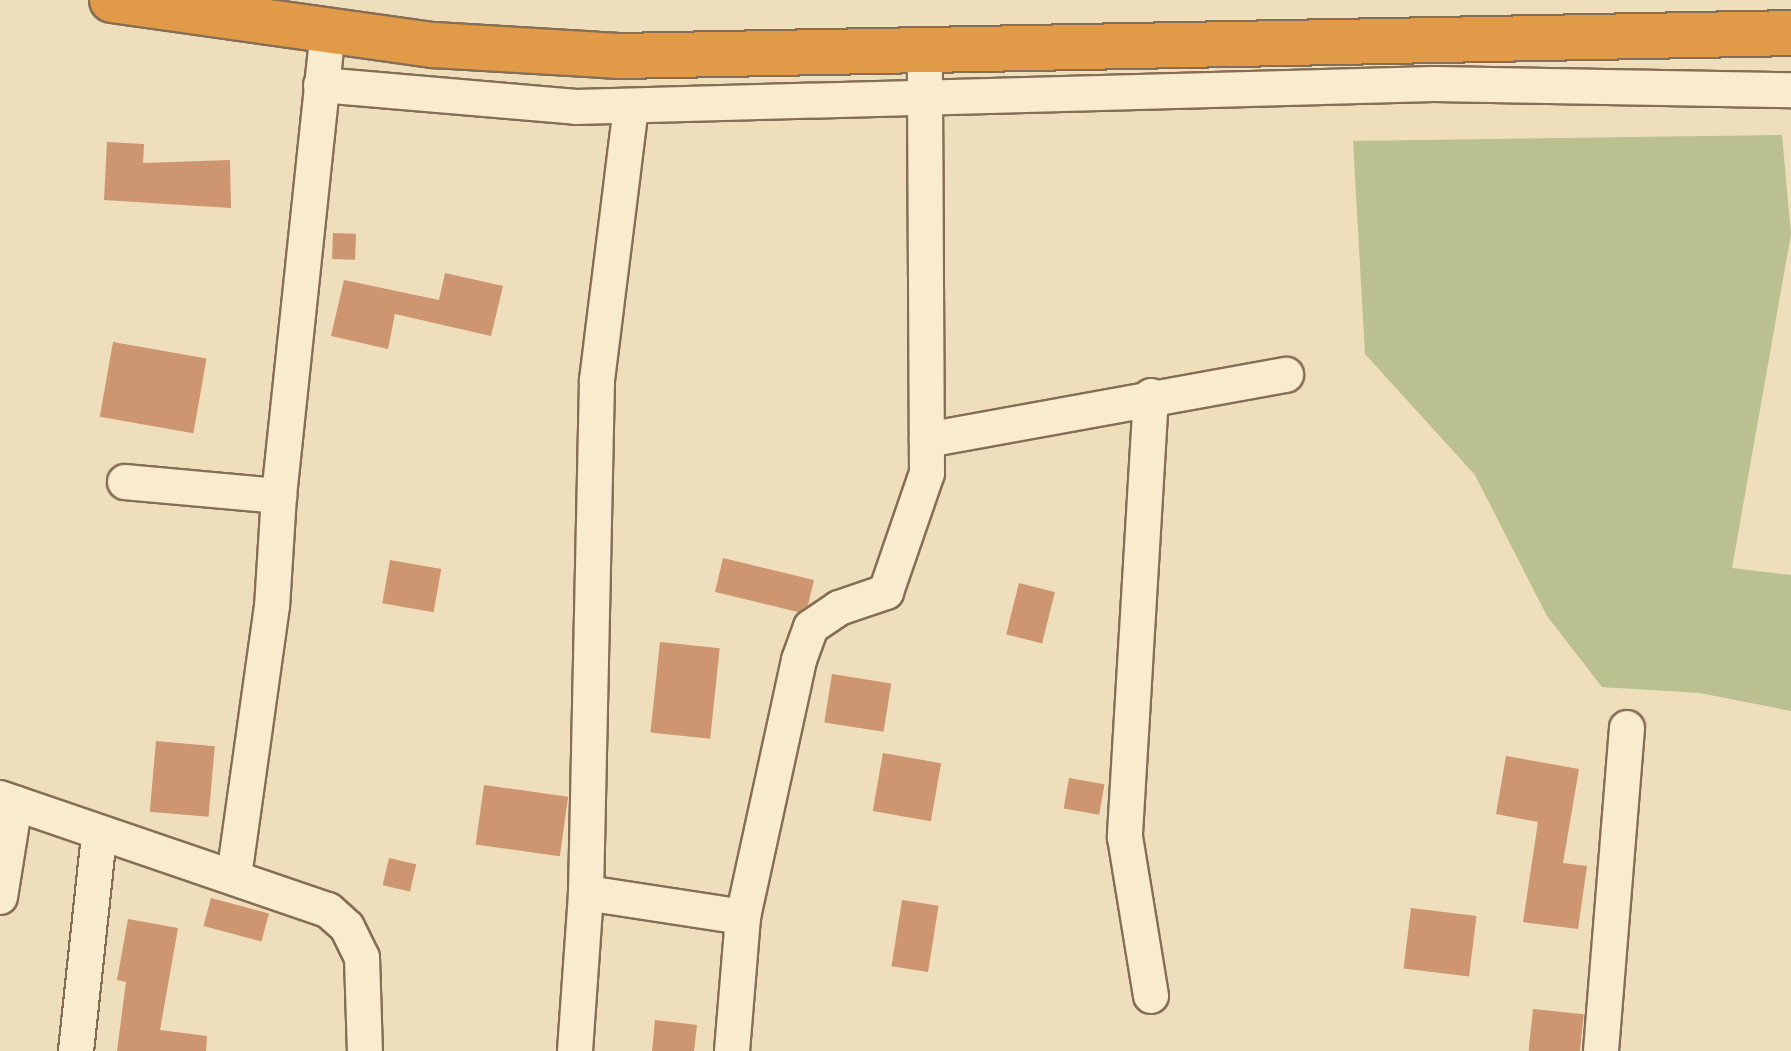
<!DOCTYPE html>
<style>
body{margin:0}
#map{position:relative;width:1791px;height:1051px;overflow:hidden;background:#eedebc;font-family:"Libre Baskerville",serif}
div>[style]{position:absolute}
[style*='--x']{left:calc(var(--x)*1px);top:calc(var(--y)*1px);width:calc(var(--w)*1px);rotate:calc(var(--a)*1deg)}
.cemetery>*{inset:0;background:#bbc090}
.building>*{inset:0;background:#cd9570;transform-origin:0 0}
.roads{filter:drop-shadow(2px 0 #866e55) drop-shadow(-2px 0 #866e55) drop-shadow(0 2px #866e55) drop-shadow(0 -2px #866e55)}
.street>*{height:34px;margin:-17px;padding:0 17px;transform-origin:17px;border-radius:17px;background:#f9ecce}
.highway>*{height:44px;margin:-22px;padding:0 22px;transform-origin:22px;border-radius:22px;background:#e19b48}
span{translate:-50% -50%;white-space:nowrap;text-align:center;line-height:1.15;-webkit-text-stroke:8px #f6e8cb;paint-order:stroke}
</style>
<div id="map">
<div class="cemetery">
<i style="clip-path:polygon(1782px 135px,1791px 234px,1732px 568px,1791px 575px,1791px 711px,1700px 693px,1602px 687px,1547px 616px,1475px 475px,1365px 354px,1353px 141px)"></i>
</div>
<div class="building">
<i style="clip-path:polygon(107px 142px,144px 144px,143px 163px,230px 160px,231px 208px,104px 200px)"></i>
<i style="left:333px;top:233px;width:23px;height:26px;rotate:2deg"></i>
<i style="clip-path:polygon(445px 273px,503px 286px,491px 336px,395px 314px,388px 349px,331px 336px,344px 280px,439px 300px)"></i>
<i style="left:113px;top:342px;width:95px;height:76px;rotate:10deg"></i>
<i style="clip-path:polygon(723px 558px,814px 580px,808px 605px,798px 612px,715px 592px)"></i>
<i style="left:390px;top:560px;width:52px;height:44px;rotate:10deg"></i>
<i style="left:1019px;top:583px;width:37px;height:53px;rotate:14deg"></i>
<i style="left:660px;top:642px;width:60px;height:91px;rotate:6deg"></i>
<i style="left:832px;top:674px;width:60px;height:49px;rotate:9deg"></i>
<i style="left:156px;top:741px;width:59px;height:71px;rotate:5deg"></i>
<i style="left:883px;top:753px;width:59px;height:59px;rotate:10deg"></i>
<i style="clip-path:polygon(1506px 756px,1579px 769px,1563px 863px,1587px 866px,1578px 929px,1523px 922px,1538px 822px,1496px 814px)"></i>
<i style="left:1069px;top:778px;width:36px;height:31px;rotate:10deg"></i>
<i style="left:484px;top:785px;width:85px;height:60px;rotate:8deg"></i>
<i style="left:389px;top:858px;width:28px;height:28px;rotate:13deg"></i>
<i style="left:211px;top:898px;width:60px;height:29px;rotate:15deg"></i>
<i style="left:902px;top:900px;width:37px;height:67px;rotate:9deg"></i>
<i style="left:1411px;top:908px;width:66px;height:61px;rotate:7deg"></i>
<i style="clip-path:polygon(128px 919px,178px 928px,160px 1030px,207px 1036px,206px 1051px,117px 1051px,126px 982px,117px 980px)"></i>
<i style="left:1533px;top:1009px;width:51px;height:42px;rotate:6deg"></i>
<i style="clip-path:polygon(655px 1020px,697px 1025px,694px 1051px,652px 1051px)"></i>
</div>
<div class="roads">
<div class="street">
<i style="--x:321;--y:85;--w:256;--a:4.9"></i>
<i style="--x:576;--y:107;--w:858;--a:-1.54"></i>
<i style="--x:1434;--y:84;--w:357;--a:1"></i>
<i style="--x:1151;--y:396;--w:442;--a:93.4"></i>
<i style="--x:1125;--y:837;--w:161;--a:80.7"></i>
<i style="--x:927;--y:440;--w:365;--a:-10.3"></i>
<i style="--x:125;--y:482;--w:155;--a:5.2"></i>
<i style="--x:279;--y:496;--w:110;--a:93.6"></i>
<i style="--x:272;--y:606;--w:273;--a:98"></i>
<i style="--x:279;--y:496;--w:467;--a:-84"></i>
<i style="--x:0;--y:798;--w:347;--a:18.9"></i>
<i style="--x:328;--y:910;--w:25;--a:42"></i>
<i style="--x:347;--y:927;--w:34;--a:64"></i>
<i style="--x:362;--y:958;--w:93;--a:88.2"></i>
<i style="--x:586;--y:893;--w:159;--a:8.7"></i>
<i style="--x:0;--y:897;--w:95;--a:-80.9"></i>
<i style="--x:76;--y:1051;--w:216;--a:-83.9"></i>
<i style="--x:575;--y:1051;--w:158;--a:-86"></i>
<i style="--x:586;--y:893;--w:513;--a:-88.77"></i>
<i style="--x:597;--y:380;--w:275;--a:-82.9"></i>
<i style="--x:732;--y:1051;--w:134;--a:-85.3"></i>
<i style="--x:743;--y:917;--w:263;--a:-77.7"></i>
<i style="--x:799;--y:660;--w:35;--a:-70"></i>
<i style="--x:811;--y:627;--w:34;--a:-34"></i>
<i style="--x:839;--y:608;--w:50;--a:-18.8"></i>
<i style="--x:886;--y:592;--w:126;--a:-71"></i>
<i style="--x:927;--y:473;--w:400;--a:-90.3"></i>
<i style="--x:1601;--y:1051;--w:324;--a:-85.4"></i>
</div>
<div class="highway">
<i style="--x:112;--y:0;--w:325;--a:8"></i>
<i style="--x:434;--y:45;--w:185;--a:3.4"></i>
<i style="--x:619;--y:56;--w:1172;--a:-1.12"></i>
</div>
</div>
</div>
